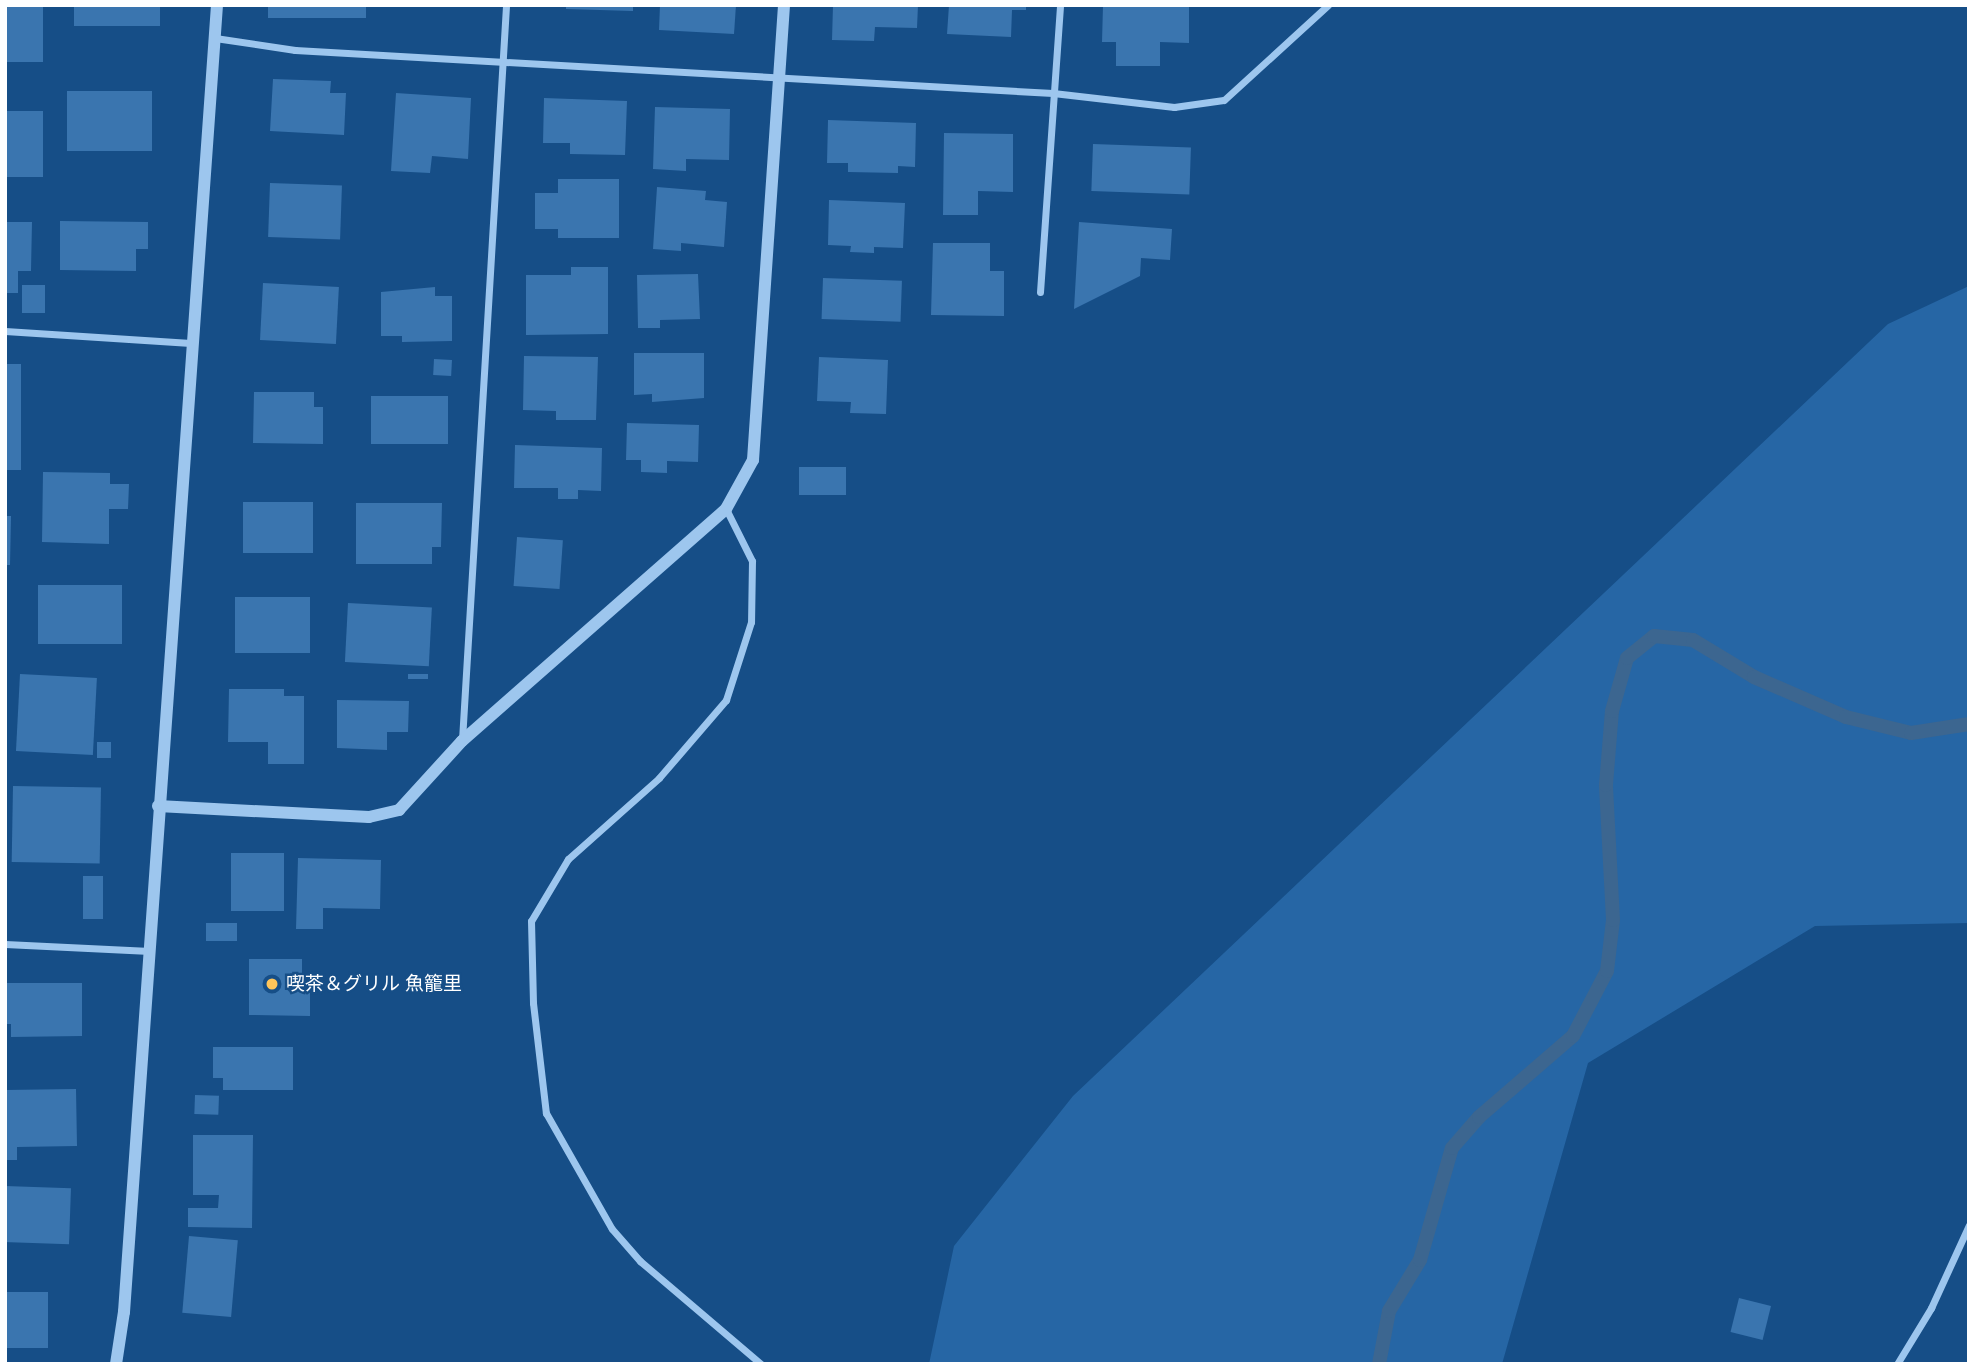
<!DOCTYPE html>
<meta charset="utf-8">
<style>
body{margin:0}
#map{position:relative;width:1974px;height:1369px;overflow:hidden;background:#164e87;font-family:"Space Grotesk","Noto Sans JP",sans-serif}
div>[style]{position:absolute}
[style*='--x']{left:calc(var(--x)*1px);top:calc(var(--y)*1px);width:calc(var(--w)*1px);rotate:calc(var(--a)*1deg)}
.green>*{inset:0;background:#2666a5}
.stream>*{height:14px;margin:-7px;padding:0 7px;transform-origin:7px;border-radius:7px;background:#3c6690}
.building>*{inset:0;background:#3a75af;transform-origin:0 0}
.minor>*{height:7px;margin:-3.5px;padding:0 3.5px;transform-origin:3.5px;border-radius:3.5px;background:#9dc6ee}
.tertiary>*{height:12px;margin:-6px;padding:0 6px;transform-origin:6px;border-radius:6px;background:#9dc6ee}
.dots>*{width:19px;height:19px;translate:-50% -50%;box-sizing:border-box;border:4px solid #164e87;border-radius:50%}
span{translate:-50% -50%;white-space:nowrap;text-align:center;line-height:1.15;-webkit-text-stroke:5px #164e87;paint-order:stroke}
.poi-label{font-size:19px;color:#fff}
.left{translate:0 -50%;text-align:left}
.frame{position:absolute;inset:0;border:7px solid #fff;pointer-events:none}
</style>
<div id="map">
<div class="green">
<i style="clip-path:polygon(1969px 286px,1969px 923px,1815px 926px,1588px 1063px,1502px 1364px,929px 1364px,954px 1246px,1073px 1096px,1888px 324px)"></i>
</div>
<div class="stream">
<i style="--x:1379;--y:1364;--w:54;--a:-79.3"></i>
<i style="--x:1389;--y:1311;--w:60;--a:-58.7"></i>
<i style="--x:1420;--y:1260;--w:116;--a:-74.1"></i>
<i style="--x:1452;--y:1148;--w:41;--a:-48.9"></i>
<i style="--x:1479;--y:1117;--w:124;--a:-40.8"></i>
<i style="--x:1573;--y:1036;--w:73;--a:-62.4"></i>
<i style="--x:1607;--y:971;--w:51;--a:-83.3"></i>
<i style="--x:1613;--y:920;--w:135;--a:-93"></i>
<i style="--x:1606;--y:785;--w:74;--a:-85.4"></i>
<i style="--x:1612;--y:711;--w:55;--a:-74.2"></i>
<i style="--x:1627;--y:658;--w:35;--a:-39"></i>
<i style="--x:1654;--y:636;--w:39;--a:6"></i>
<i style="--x:1693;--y:640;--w:71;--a:31.2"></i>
<i style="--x:1754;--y:677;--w:100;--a:23.5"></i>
<i style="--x:1846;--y:717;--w:67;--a:13.8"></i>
<i style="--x:1911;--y:733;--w:59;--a:-8.8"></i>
</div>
<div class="building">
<i style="left:5px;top:5px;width:38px;height:57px"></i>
<i style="left:74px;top:5px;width:86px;height:21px"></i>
<i style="left:268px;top:5px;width:98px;height:13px"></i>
<i style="clip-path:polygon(566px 5px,633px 5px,633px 11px,566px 9px)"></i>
<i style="clip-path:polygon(660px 5px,736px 5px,734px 34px,659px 30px)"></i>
<i style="clip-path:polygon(833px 5px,918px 5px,917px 28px,875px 27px,874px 41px,832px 40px)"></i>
<i style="clip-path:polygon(949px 5px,1026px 5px,1026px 10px,1012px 10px,1011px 37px,947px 34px)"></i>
<i style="clip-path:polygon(1103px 5px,1189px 5px,1189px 43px,1160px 42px,1160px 66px,1116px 66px,1116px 42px,1102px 42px)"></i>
<i style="clip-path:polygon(273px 79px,331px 81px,330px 93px,346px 93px,344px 135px,270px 131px)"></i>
<i style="left:67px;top:91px;width:85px;height:60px"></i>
<i style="clip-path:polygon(396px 93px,471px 98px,468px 159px,432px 156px,430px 173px,391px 171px)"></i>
<i style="clip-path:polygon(544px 98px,627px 101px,625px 155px,570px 154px,570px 143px,543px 143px)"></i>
<i style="clip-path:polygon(655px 107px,730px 109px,729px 160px,686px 159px,686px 171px,653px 169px)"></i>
<i style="left:43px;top:111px;width:66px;height:38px;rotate:90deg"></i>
<i style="clip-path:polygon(828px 120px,916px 123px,915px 167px,898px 166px,898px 173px,848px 172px,848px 163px,827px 163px)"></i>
<i style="clip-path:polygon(944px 133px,1013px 134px,1013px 192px,978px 191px,978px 215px,943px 215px)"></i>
<i style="left:1093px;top:144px;width:98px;height:47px;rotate:2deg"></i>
<i style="clip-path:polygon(558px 179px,619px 179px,619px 238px,558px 238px,558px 229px,535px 229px,535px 193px,558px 193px)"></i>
<i style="left:270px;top:183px;width:72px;height:54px;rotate:2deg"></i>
<i style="clip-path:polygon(657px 187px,706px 191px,705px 200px,727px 202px,724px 247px,681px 243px,681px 251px,653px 249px)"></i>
<i style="clip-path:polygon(829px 200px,905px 203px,903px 248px,874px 247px,874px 253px,850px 252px,851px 246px,828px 245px)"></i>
<i style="clip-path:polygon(60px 221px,148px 222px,148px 249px,136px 249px,136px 271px,60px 270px)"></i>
<i style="clip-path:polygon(5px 222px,32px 222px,31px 271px,18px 271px,18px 293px,5px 293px)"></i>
<i style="clip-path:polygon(1079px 222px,1172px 229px,1170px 260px,1141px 258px,1140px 276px,1074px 309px)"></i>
<i style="clip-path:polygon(933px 243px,990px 243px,990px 271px,1004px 271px,1004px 316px,931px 315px)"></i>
<i style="clip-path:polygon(571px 267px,608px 267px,608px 334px,526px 335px,526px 275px,571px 275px)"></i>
<i style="clip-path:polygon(698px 274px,700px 319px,660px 320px,660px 328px,638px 328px,637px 275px)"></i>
<i style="left:823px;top:278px;width:79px;height:41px;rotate:2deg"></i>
<i style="left:263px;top:283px;width:76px;height:57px;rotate:3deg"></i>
<i style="left:22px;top:285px;width:23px;height:28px"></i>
<i style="clip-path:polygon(435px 287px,435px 296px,452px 296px,452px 341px,402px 342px,402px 336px,381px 336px,381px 292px)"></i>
<i style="clip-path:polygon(634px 353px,704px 353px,704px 398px,652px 402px,652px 394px,634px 395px)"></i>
<i style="clip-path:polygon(524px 356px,598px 357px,596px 420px,556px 420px,556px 411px,523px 410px)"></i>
<i style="clip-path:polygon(819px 357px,888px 360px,886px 414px,850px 413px,851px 402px,817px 401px)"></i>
<i style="left:434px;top:359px;width:18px;height:16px;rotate:3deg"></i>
<i style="left:5px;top:364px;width:16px;height:106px"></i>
<i style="clip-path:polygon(254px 392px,314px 392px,314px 407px,323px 407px,323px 444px,253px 443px)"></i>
<i style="left:371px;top:396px;width:77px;height:48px"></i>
<i style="clip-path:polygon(627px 423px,699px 425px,698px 462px,667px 461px,667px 473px,641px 472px,641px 460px,626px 460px)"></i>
<i style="clip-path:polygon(515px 445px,602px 448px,601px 491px,578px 490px,578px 499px,558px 499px,558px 488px,514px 488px)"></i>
<i style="left:799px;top:467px;width:47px;height:28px"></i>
<i style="clip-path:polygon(43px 472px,110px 473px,110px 484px,129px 484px,128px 509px,109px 509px,109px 544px,42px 542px)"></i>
<i style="left:243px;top:502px;width:70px;height:51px"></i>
<i style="clip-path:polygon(356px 503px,442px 503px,441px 547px,432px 547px,432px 564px,356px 564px)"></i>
<i style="clip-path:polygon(5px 516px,11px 516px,10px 565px,5px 565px)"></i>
<i style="left:517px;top:537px;width:46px;height:49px;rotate:4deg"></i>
<i style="left:38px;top:585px;width:84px;height:59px"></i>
<i style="left:235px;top:597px;width:75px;height:56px"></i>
<i style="left:348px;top:603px;width:84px;height:59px;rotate:3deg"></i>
<i style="left:20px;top:674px;width:77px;height:77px;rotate:3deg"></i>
<i style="left:408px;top:674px;width:20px;height:5px"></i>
<i style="clip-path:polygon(229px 689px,284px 689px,284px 696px,304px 696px,304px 764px,268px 764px,268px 742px,228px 742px)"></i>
<i style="clip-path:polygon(337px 700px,409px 701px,408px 732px,387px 732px,387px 750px,337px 748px)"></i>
<i style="left:97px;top:742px;width:14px;height:16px"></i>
<i style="left:13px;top:786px;width:88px;height:76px;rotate:1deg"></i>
<i style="left:231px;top:853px;width:53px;height:58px"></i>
<i style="clip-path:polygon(298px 858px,381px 860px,380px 909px,323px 908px,323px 929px,296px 929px)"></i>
<i style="left:83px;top:876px;width:20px;height:43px"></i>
<i style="left:206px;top:923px;width:31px;height:18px"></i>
<i style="clip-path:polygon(249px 959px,302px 959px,302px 987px,310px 987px,310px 1016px,249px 1015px)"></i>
<i style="clip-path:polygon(5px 983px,82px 983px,82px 1036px,11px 1037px,11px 1024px,5px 1024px)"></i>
<i style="clip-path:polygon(213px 1047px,293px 1047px,293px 1090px,223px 1090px,223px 1078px,213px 1078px)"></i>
<i style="clip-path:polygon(76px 1089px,77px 1146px,17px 1147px,17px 1160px,5px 1160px,5px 1090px)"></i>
<i style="left:195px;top:1095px;width:24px;height:19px;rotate:2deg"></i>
<i style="clip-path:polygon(193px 1135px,253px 1135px,252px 1228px,188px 1227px,188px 1208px,218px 1208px,219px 1195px,193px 1195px)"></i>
<i style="left:5px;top:1186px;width:66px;height:56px;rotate:2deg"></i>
<i style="left:189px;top:1236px;width:49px;height:77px;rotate:5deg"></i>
<i style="left:5px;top:1292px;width:43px;height:56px"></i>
<i style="left:1739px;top:1298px;width:33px;height:35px;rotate:14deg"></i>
</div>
<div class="minor">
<i style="--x:215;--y:38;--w:81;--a:8.5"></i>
<i style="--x:295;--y:50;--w:759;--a:3.25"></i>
<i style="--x:1053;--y:93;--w:122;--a:6.6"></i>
<i style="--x:1174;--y:107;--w:50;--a:-8"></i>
<i style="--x:1224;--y:100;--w:141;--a:-42.4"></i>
<i style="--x:1040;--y:292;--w:288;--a:-86"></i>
<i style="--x:5;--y:331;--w:186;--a:3.7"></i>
<i style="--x:726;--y:509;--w:58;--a:63.4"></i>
<i style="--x:752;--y:561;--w:61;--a:90.9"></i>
<i style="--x:751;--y:622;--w:82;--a:107.8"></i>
<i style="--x:726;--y:700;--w:103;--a:130.7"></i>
<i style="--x:659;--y:778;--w:122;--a:138.3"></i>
<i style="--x:568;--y:859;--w:72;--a:120.8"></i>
<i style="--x:531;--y:921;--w:82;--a:88.6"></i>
<i style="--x:533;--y:1003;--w:111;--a:83.3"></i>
<i style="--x:546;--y:1113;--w:133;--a:60.4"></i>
<i style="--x:612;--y:1229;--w:43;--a:48.8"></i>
<i style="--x:640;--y:1261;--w:159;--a:40.4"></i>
<i style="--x:462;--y:740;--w:736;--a:-86.57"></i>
<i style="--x:5;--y:944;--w:145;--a:2.8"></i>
<i style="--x:1897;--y:1364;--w:66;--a:-58.7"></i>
<i style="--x:1931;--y:1308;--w:91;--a:-65.4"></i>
</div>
<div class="tertiary">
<i style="--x:158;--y:806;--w:211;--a:3"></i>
<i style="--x:369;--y:817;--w:31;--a:-13"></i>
<i style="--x:399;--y:810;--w:93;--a:-47.6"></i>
<i style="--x:462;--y:741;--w:351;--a:-41.3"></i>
<i style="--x:726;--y:509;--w:56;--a:-61.1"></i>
<i style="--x:753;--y:460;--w:456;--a:-86.1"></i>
<i style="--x:116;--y:1364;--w:53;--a:-81.3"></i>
<i style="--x:124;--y:1312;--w:1310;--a:-85.93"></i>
</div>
<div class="dots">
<i style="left:272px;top:984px;background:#ffc55a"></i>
</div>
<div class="poi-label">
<span class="left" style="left:286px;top:984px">喫茶＆グリル 魚籠里</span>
</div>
<div class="frame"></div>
</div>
